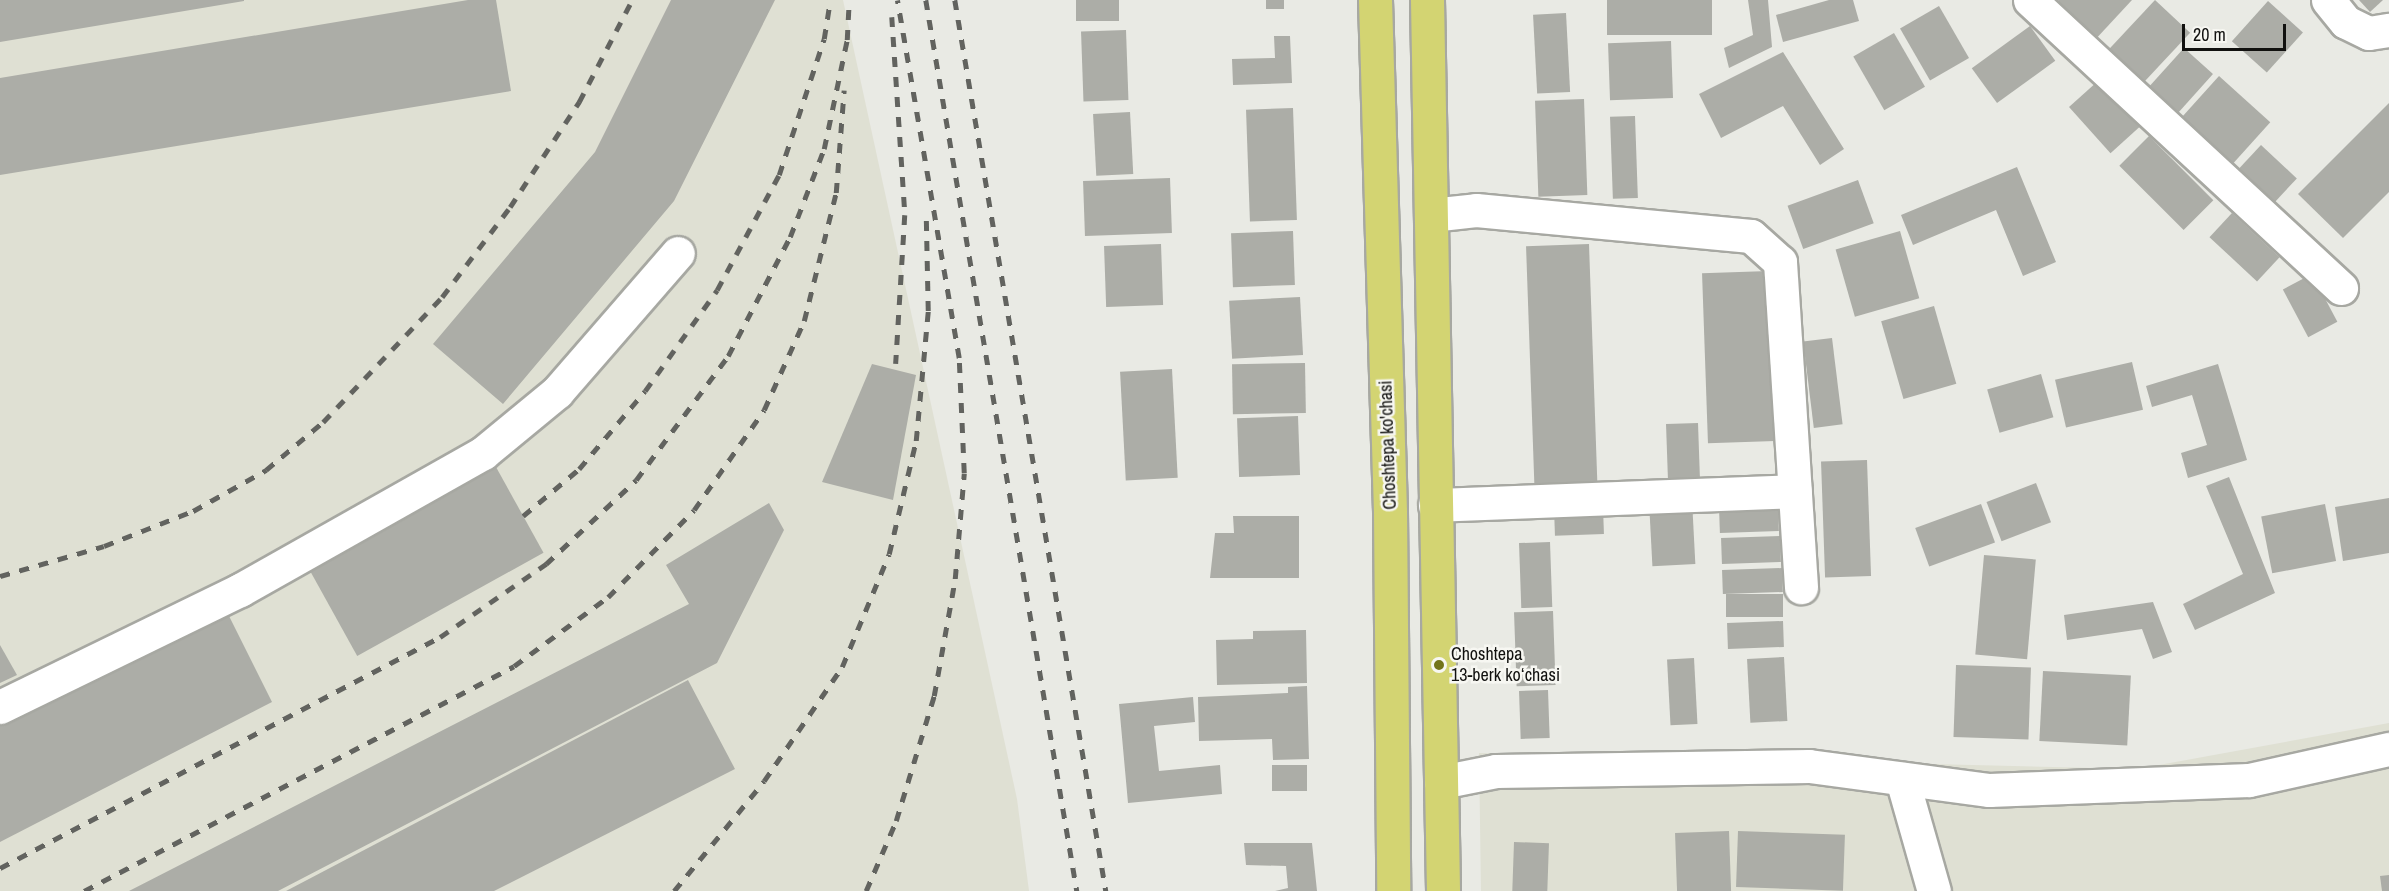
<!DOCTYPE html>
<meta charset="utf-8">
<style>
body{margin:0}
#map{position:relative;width:2389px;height:891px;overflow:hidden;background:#e9eae4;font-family:"Archivo Narrow",sans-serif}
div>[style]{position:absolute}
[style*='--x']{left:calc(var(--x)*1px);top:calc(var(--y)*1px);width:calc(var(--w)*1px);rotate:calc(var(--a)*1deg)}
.built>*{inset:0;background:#dfe0d3}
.building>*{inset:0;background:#acada7;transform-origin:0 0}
.roads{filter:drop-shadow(2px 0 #a7a8a2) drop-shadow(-2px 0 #a7a8a2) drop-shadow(0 2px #a7a8a2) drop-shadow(0 -2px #a7a8a2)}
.minor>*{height:33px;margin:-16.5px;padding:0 16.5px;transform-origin:16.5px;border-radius:16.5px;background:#fff}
.major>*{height:33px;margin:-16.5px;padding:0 16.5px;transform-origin:16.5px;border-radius:16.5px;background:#d3d472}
.rail>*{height:4.5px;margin-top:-2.25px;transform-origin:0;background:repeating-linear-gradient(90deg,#62635f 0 10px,transparent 0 20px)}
.dots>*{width:16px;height:16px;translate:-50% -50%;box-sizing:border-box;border:3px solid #f7f7f2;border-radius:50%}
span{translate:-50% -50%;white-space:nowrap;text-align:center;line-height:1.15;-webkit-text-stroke:5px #f7f7f2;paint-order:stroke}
.street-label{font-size:18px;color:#11110f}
.poi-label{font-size:18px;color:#11110f}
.left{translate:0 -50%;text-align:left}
.scale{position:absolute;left:2182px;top:24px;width:104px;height:27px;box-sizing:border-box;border:3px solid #11110f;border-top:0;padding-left:8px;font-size:18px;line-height:21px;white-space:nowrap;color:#11110f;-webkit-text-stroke:4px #f7f7f2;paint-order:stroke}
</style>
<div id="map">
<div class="built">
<i style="clip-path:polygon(0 0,843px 0,1017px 799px,1029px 891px,0 891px)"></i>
<i style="clip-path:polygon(2389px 723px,2389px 891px,1481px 891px,1479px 753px,2137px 769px)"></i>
</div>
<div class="building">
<i style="clip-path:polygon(0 0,244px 0,244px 1px,0 42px)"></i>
<i style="clip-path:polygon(468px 0,496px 0,511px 91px,0 175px,0 78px)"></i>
<i style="clip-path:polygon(671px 0,775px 0,674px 201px,503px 404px,433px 344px,595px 152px)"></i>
<i style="left:1076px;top:0;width:43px;height:21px"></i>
<i style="left:1266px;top:0;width:18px;height:9px"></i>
<i style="left:1607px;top:0;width:105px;height:35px"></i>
<i style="clip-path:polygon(1748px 0,1768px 0,1772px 47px,1729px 68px,1724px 48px,1753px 35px)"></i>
<i style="clip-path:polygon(1829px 0,1853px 0,1859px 21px,1783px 42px,1776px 15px)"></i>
<i style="clip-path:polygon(2059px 0,2132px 0,2093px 42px,2054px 6px)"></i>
<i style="left:2155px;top:0;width:48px;height:74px;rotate:43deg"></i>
<i style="clip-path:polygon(2359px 0,2383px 0,2370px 12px)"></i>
<i style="left:2268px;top:1px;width:47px;height:54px;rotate:42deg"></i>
<i style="left:1939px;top:6px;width:60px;height:45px;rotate:60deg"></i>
<i style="left:1566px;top:13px;width:79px;height:33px;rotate:87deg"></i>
<i style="left:2030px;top:26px;width:43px;height:72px;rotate:54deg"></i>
<i style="left:1126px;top:30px;width:70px;height:45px;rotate:88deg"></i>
<i style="left:1894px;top:33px;width:62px;height:47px;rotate:60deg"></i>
<i style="clip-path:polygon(1274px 36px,1290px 36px,1292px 83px,1233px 85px,1232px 59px,1275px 58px)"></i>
<i style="left:1671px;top:41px;width:57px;height:63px;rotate:88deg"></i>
<i style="left:2184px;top:48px;width:39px;height:60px;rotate:42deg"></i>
<i style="clip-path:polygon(1783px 52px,1844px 149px,1820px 165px,1783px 106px,1721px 138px,1699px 94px)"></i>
<i style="left:2219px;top:76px;width:69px;height:63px;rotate:42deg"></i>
<i style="left:2098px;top:81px;width:62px;height:39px;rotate:48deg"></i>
<i style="left:1584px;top:99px;width:96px;height:49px;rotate:88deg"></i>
<i style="clip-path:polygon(2389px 103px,2389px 192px,2343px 238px,2298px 194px)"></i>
<i style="left:1293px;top:108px;width:112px;height:47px;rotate:88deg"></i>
<i style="left:1130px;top:112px;width:62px;height:37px;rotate:87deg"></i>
<i style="left:1635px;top:116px;width:82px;height:25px;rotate:88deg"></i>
<i style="left:2149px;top:136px;width:91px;height:42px;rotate:45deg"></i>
<i style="left:2261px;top:145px;width:49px;height:40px;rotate:43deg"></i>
<i style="clip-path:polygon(2017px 167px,2056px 262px,2023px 276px,1996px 210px,1913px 245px,1901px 215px)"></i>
<i style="left:1170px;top:178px;width:55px;height:87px;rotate:88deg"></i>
<i style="left:1858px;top:180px;width:46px;height:75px;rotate:70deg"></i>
<i style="left:2232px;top:213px;width:65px;height:33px;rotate:43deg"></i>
<i style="left:1293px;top:231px;width:54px;height:62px;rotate:88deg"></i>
<i style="left:1900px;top:231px;width:70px;height:67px;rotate:74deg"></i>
<i style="left:1161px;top:244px;width:61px;height:57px;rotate:88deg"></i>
<i style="left:1589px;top:244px;width:242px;height:63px;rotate:88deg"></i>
<i style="left:1769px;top:271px;width:170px;height:67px;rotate:88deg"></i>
<i style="left:2312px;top:274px;width:54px;height:33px;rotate:62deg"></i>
<i style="left:1300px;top:297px;width:58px;height:71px;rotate:87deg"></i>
<i style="left:1934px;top:306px;width:81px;height:55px;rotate:74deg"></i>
<i style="left:1832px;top:338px;width:87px;height:29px;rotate:83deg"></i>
<i style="left:2132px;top:362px;width:49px;height:79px;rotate:77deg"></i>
<i style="left:1305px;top:363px;width:50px;height:73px;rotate:89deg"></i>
<i style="clip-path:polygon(872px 364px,916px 375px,893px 500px,822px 482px)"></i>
<i style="clip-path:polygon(2218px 364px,2247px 460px,2188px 478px,2181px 453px,2207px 445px,2192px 395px,2152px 407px,2146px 386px)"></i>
<i style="left:1172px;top:369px;width:109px;height:52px;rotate:87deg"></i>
<i style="left:2041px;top:374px;width:45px;height:56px;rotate:74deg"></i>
<i style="left:1298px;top:416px;width:59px;height:61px;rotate:88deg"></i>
<i style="left:1698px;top:423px;width:57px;height:32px;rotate:88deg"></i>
<i style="left:1867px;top:460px;width:116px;height:46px;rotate:88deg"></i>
<i style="left:496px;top:467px;width:98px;height:213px;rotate:61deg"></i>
<i style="clip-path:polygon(2229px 477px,2275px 593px,2195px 630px,2183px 604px,2243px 574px,2206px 486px)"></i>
<i style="left:2036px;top:483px;width:42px;height:53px;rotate:69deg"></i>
<i style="clip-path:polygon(2389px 498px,2389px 553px,2343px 561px,2335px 507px)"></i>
<i style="left:1692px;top:500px;width:64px;height:43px;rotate:87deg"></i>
<i style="clip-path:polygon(769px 503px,784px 530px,717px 663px,278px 891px,129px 891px,689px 604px,666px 565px)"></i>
<i style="left:1981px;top:504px;width:41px;height:70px;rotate:70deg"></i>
<i style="left:2325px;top:504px;width:58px;height:65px;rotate:79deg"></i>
<i style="left:1778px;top:506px;width:25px;height:59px;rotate:88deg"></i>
<i style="left:1603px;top:507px;width:27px;height:49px;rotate:88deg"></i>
<i style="clip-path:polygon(1233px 516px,1299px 516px,1299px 578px,1210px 578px,1215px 533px,1234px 533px)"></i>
<i style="left:1780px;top:536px;width:26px;height:59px;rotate:88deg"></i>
<i style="left:1550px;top:542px;width:65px;height:31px;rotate:88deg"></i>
<i style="left:1984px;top:555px;width:52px;height:100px;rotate:5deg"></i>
<i style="left:1782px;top:568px;width:24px;height:60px;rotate:88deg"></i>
<i style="left:1783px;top:594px;width:23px;height:57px;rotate:90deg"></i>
<i style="clip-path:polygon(222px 602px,272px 702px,0 842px,0 716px)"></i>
<i style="clip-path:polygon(2153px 602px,2172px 652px,2153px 659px,2142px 629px,2067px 640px,2064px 615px)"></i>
<i style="left:1553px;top:611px;width:74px;height:39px;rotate:88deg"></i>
<i style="left:1783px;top:621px;width:26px;height:56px;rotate:88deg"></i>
<i style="clip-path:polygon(1306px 630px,1307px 683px,1217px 685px,1216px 640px,1253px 639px,1253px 631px)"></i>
<i style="clip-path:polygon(0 645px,17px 675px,0 683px)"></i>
<i style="left:1784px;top:657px;width:64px;height:37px;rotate:87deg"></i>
<i style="left:1694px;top:658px;width:66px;height:27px;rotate:87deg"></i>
<i style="left:1956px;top:665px;width:75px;height:72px;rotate:2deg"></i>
<i style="left:2043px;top:671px;width:88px;height:70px;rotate:3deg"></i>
<i style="clip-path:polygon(688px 680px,735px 769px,494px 891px,286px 891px)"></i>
<i style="clip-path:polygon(1307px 686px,1309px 759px,1273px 760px,1272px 739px,1199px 741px,1198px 697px,1288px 693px,1288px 687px)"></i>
<i style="left:1548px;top:690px;width:48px;height:29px;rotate:88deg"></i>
<i style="clip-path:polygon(1193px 697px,1195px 722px,1154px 726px,1159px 771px,1220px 765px,1222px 794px,1128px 803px,1119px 704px)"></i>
<i style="left:1272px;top:765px;width:35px;height:26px"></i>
<i style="left:1729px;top:831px;width:60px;height:54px;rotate:88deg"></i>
<i style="left:1738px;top:831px;width:107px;height:56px;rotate:2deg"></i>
<i style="left:1514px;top:842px;width:35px;height:49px;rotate:2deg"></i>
<i style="clip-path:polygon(1244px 843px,1312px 843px,1317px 891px,1275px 891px,1288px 888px,1286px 866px,1246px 865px)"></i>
<i style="clip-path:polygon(2389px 875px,2389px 891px,2382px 891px,2380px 876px)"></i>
</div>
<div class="roads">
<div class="minor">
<i style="--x:2030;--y:0;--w:424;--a:42.8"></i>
<i style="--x:2328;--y:0;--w:28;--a:51"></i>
<i style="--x:2346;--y:22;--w:25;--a:26"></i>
<i style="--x:2369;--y:33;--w:20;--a:-9"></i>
<i style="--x:1431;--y:215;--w:45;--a:-6.3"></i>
<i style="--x:1476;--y:210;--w:276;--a:5.4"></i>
<i style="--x:1751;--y:236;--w:39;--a:42"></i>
<i style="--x:1780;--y:262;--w:326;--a:86.3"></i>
<i style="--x:1435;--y:505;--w:360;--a:-2.2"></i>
<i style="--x:0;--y:707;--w:267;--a:-26"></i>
<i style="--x:240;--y:590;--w:279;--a:-29.4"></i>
<i style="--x:483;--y:453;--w:96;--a:-39.5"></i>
<i style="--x:557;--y:392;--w:184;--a:-49"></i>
<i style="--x:1902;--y:779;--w:116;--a:74.1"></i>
<i style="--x:1441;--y:782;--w:56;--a:-11.3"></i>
<i style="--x:1496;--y:771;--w:313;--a:-0.9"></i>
<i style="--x:1809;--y:766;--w:182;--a:7.6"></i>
<i style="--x:1989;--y:790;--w:260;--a:-2.2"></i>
<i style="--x:2249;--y:780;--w:143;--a:-12.5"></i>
</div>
<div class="major">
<i style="--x:1375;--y:0;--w:512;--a:88.32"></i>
<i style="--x:1390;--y:512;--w:379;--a:89.5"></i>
<i style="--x:1427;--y:0;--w:891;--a:88.97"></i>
</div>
</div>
<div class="rail">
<i style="--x:926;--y:0;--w:904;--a:80.38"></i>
<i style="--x:955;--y:0;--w:904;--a:80.38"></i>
<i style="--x:892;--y:17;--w:198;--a:86.2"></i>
<i style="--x:905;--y:215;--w:149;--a:93.5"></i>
<i style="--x:523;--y:516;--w:73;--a:-40"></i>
<i style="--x:579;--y:469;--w:102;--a:-49.8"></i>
<i style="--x:645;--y:391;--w:124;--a:-54.5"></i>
<i style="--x:717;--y:290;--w:131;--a:-61.7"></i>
<i style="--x:779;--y:175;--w:143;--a:-71.7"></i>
<i style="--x:824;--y:39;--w:39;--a:-81"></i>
<i style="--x:0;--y:576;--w:108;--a:-16.1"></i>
<i style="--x:104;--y:546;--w:96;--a:-21.5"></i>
<i style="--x:193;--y:511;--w:84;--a:-29.3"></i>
<i style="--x:266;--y:470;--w:75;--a:-40.1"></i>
<i style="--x:323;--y:422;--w:173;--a:-46.4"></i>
<i style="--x:442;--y:297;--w:113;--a:-52.9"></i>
<i style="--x:510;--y:207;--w:126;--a:-56.7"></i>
<i style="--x:579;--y:102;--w:115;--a:-62.5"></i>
<i style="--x:0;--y:868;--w:497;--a:-27.7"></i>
<i style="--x:440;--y:637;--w:129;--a:-34.6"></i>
<i style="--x:546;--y:564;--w:123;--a:-43"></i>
<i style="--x:636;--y:480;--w:154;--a:-53.4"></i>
<i style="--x:728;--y:356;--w:134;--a:-62.5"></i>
<i style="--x:790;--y:237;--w:94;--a:-68.9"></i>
<i style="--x:824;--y:149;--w:111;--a:-78.1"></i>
<i style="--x:847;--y:40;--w:40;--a:-87.1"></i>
<i style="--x:84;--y:891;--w:485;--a:-27.6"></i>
<i style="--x:514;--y:666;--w:117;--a:-36.3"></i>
<i style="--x:608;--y:597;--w:122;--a:-45.3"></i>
<i style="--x:694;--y:510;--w:122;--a:-55"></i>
<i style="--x:764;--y:410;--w:98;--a:-65.8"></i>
<i style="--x:804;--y:321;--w:132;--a:-76"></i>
<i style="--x:836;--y:193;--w:103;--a:-85.6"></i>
<i style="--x:674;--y:891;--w:142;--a:-50.7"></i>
<i style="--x:764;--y:781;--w:138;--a:-55.6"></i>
<i style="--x:842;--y:667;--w:122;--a:-67.4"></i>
<i style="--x:889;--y:554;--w:116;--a:-76.6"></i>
<i style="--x:916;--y:441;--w:131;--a:-84.7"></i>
<i style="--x:928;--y:311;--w:94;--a:-91.2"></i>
<i style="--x:866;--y:891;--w:76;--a:-66.8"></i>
<i style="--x:896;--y:821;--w:131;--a:-73.1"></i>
<i style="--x:934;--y:696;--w:119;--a:-79.8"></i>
<i style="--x:955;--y:579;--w:106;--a:-85.1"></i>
<i style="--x:964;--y:473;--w:115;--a:-92.5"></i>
<i style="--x:959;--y:358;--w:363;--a:-99.8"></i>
</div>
<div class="dots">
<i style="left:1439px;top:665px;background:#73741a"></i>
</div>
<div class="street-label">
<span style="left:1388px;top:445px;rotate:-92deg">Choshtepa ko'chasi</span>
</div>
<div class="poi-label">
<span class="left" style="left:1451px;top:665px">Choshtepa<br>13-berk koʻchasi</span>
</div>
<div class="scale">20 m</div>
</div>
